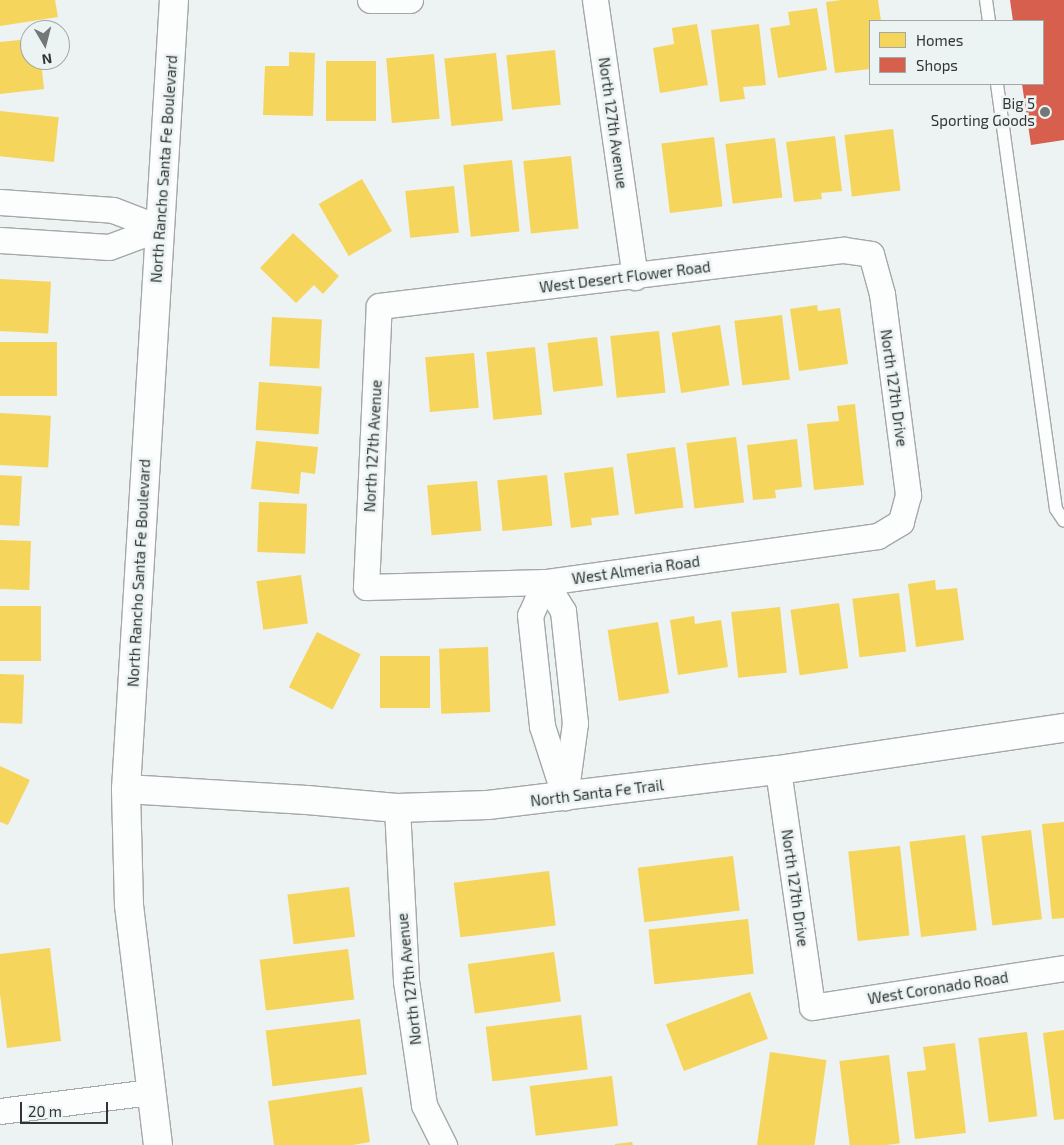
<!DOCTYPE html>
<style>
body{margin:0}
#map{position:relative;width:1064px;height:1145px;overflow:hidden;background:#edf2f2;font-family:"Exo 2",sans-serif}
div>[style]{position:absolute}
[style*='--x']{left:calc(var(--x)*1px);top:calc(var(--y)*1px);width:calc(var(--w)*1px);rotate:calc(var(--a)*1deg)}
.homes>*{inset:0;background:#f6d55c;transform-origin:0 0}
.shops>*{inset:0;background:#d6604d}
.roads{filter:drop-shadow(1px 0 #a5a8a8) drop-shadow(-1px 0 #a5a8a8) drop-shadow(0 1px #a5a8a8) drop-shadow(0 -1px #a5a8a8)}
.service>*{height:12px;margin:-6px;padding:0 6px;transform-origin:6px;border-radius:6px;background:#fcfdfd}
.minor>*{height:25px;margin:-12.5px;padding:0 12.5px;transform-origin:12.5px;border-radius:12.5px;background:#fcfdfd}
.tertiary>*{height:28px;margin:-14px;padding:0 14px;transform-origin:14px;border-radius:14px;background:#fcfdfd}
.dots>*{width:14px;height:14px;translate:-50% -50%;box-sizing:border-box;border:2px solid #ecf3f3;border-radius:50%}
span{translate:-50% -50%;white-space:nowrap;text-align:center;line-height:1.15;-webkit-text-stroke:5px #ecf3f3;paint-order:stroke}
.poi-label{font-size:15px;color:#323535}
.right{translate:-100% -50%;text-align:right}
.street-label{font-size:15px;color:#323535}
.legend{position:absolute;left:869px;top:20px;width:175px;height:65px;box-sizing:border-box;background:#ecf3f3;border:1px solid #a2a7a7;margin:0;padding:6px 9px;list-style:none;font-size:15px;color:#323535}
.legend li{display:flex;align-items:center;gap:10px;height:25px}
.legend b{width:25px;border:1px solid #a2a7a7}
.north{position:absolute;left:20px;top:20px;width:50px;height:50px;box-sizing:border-box;background:#ecf3f3;border:1px solid #a2a7a7;border-radius:50%;rotate:172deg;font-size:14px;font-weight:700;line-height:20px;text-align:center;color:#323535}
.north::after{content:'';display:block;margin:auto;width:18px;height:22px;background:#737777;clip-path:polygon(50% 0,100% 100%,50% 72%,0 100%)}
.scale{position:absolute;left:20px;top:1102px;width:88px;height:22px;box-sizing:border-box;border:2px solid #323535;border-top:0;padding-left:6px;font-size:15px;line-height:18px;white-space:nowrap;color:#323535;-webkit-text-stroke:4px #ecf3f3;paint-order:stroke}
</style>
<div id="map">
<div class="homes">
<i style="clip-path:polygon(0 0,55px 0,58px 17px,0 26px)"></i>
<i style="clip-path:polygon(841px 0,878px 0,881px 21px,870px 21px,870px 69px,835px 73px,826px 2px)"></i>
<i style="clip-path:polygon(817px 8px,827px 70px,778px 78px,770px 28px,790px 25px,788px 12px)"></i>
<i style="clip-path:polygon(697px 24px,708px 85px,660px 93px,653px 48px,674px 44px,672px 28px)"></i>
<i style="clip-path:polygon(759px 24px,766px 85px,743px 87px,745px 99px,720px 102px,711px 30px)"></i>
<i style="clip-path:polygon(30px 39px,30px 60px,41px 60px,44px 89px,0 94px,0 42px)"></i>
<i style="left:555px;top:50px;width:55px;height:49px;rotate:84deg"></i>
<i style="clip-path:polygon(289px 52px,315px 53px,313px 116px,263px 115px,265px 66px,289px 66px)"></i>
<i style="left:496px;top:53px;width:68px;height:52px;rotate:84deg"></i>
<i style="left:434px;top:54px;width:65px;height:48px;rotate:85deg"></i>
<i style="left:326px;top:61px;width:50px;height:60px"></i>
<i style="left:0;top:111px;width:59px;height:45px;rotate:6deg"></i>
<i style="left:893px;top:129px;width:62px;height:49px;rotate:83deg"></i>
<i style="clip-path:polygon(835px 136px,842px 191px,821px 193px,822px 199px,794px 202px,786px 142px)"></i>
<i style="left:714px;top:137px;width:70px;height:53px;rotate:83deg"></i>
<i style="left:775px;top:138px;width:60px;height:50px;rotate:83deg"></i>
<i style="left:571px;top:156px;width:73px;height:48px;rotate:84deg"></i>
<i style="left:512px;top:160px;width:72px;height:49px;rotate:84deg"></i>
<i style="left:362px;top:179px;width:60px;height:50px;rotate:60deg"></i>
<i style="left:454px;top:186px;width:47px;height:49px;rotate:84deg"></i>
<i style="clip-path:polygon(293px 233px,339px 276px,323px 294px,314px 285px,296px 303px,260px 268px)"></i>
<i style="left:0;top:279px;width:51px;height:52px;rotate:3deg"></i>
<i style="clip-path:polygon(817px 305px,818px 311px,840px 308px,848px 364px,799px 371px,790px 309px)"></i>
<i style="left:782px;top:315px;width:65px;height:48px;rotate:83deg"></i>
<i style="left:272px;top:317px;width:50px;height:49px;rotate:3deg"></i>
<i style="left:720px;top:325px;width:61px;height:49px;rotate:81deg"></i>
<i style="left:659px;top:331px;width:62px;height:49px;rotate:84deg"></i>
<i style="left:597px;top:337px;width:49px;height:50px;rotate:83deg"></i>
<i style="left:0;top:342px;width:57px;height:54px"></i>
<i style="left:535px;top:347px;width:68px;height:49px;rotate:84deg"></i>
<i style="left:474px;top:353px;width:55px;height:49px;rotate:85deg"></i>
<i style="left:259px;top:382px;width:63px;height:48px;rotate:4deg"></i>
<i style="clip-path:polygon(855px 404px,864px 485px,814px 490px,807px 424px,839px 421px,837px 406px)"></i>
<i style="left:0;top:413px;width:51px;height:52px;rotate:3deg"></i>
<i style="left:736px;top:437px;width:66px;height:50px;rotate:83deg"></i>
<i style="clip-path:polygon(797px 439px,802px 487px,775px 490px,776px 498px,753px 500px,747px 445px)"></i>
<i style="clip-path:polygon(256px 441px,318px 447px,315px 474px,301px 472px,299px 494px,251px 489px)"></i>
<i style="left:675px;top:447px;width:61px;height:49px;rotate:82deg"></i>
<i style="clip-path:polygon(613px 467px,619px 515px,591px 518px,592px 525px,571px 528px,564px 473px)"></i>
<i style="left:0;top:475px;width:22px;height:50px;rotate:3deg"></i>
<i style="left:547px;top:475px;width:51px;height:50px;rotate:84deg"></i>
<i style="left:477px;top:481px;width:50px;height:50px;rotate:85deg"></i>
<i style="left:259px;top:502px;width:48px;height:50px;rotate:2deg"></i>
<i style="left:0;top:540px;width:31px;height:49px;rotate:2deg"></i>
<i style="left:301px;top:575px;width:49px;height:45px;rotate:82deg"></i>
<i style="clip-path:polygon(935px 580px,936px 590px,957px 588px,964px 640px,916px 647px,908px 584px)"></i>
<i style="left:899px;top:593px;width:59px;height:47px;rotate:83deg"></i>
<i style="left:839px;top:603px;width:66px;height:49px;rotate:82deg"></i>
<i style="left:41px;top:606px;width:55px;height:41px;rotate:90deg"></i>
<i style="left:780px;top:607px;width:66px;height:49px;rotate:84deg"></i>
<i style="clip-path:polygon(694px 616px,695px 624px,721px 620px,728px 667px,678px 675px,670px 620px)"></i>
<i style="left:658px;top:622px;width:72px;height:51px;rotate:81deg"></i>
<i style="left:317px;top:632px;width:49px;height:62px;rotate:27deg"></i>
<i style="left:488px;top:647px;width:65px;height:49px;rotate:88deg"></i>
<i style="left:380px;top:656px;width:50px;height:52px"></i>
<i style="left:0;top:674px;width:24px;height:49px;rotate:2deg"></i>
<i style="clip-path:polygon(0 766px,30px 780px,8px 825px,0 822px)"></i>
<i style="clip-path:polygon(1064px 822px,1064px 918px,1052px 919px,1042px 824px)"></i>
<i style="left:1031px;top:830px;width:90px;height:50px;rotate:83deg"></i>
<i style="left:965px;top:835px;width:96px;height:56px;rotate:83deg"></i>
<i style="left:900px;top:846px;width:90px;height:52px;rotate:84deg"></i>
<i style="left:733px;top:856px;width:55px;height:96px;rotate:83deg"></i>
<i style="left:549px;top:871px;width:55px;height:96px;rotate:83deg"></i>
<i style="left:349px;top:887px;width:50px;height:62px;rotate:83deg"></i>
<i style="left:748px;top:919px;width:55px;height:100px;rotate:84deg"></i>
<i style="clip-path:polygon(50px 948px,61px 1041px,7px 1048px,0 994px,0 954px)"></i>
<i style="left:348px;top:949px;width:51px;height:89px;rotate:83deg"></i>
<i style="left:554px;top:952px;width:50px;height:87px;rotate:82deg"></i>
<i style="left:750px;top:992px;width:50px;height:90px;rotate:69deg"></i>
<i style="left:581px;top:1015px;width:55px;height:96px;rotate:83deg"></i>
<i style="left:360px;top:1019px;width:56px;height:95px;rotate:83deg"></i>
<i style="clip-path:polygon(1064px 1030px,1064px 1119px,1054px 1120px,1043px 1033px)"></i>
<i style="left:1027px;top:1032px;width:85px;height:49px;rotate:83deg"></i>
<i style="clip-path:polygon(955px 1043px,966px 1133px,915px 1139px,907px 1072px,926px 1070px,923px 1047px)"></i>
<i style="left:770px;top:1052px;width:57px;height:94px;rotate:8deg"></i>
<i style="left:889px;top:1055px;width:89px;height:50px;rotate:83deg"></i>
<i style="left:612px;top:1076px;width:50px;height:83px;rotate:83deg"></i>
<i style="clip-path:polygon(362px 1087px,370px 1142px,353px 1145px,274px 1145px,268px 1101px)"></i>
<i style="clip-path:polygon(632px 1142px,633px 1145px,615px 1145px,615px 1144px)"></i>
</div>
<div class="shops">
<i style="clip-path:polygon(1010px 0,1064px 0,1064px 140px,1031px 145px,1022px 84px,1043px 84px,1043px 21px,1013px 21px)"></i>
</div>
<div class="roads">
<div class="service">
<i style="--x:986;--y:0;--w:21;--a:82"></i>
<i style="--x:997;--y:84;--w:429;--a:82.1"></i>
<i style="--x:1056;--y:509;--w:14;--a:56"></i>
</div>
<div class="minor">
<i style="--x:370;--y:0;--w:40;--a:0"></i>
<i style="--x:595;--y:0;--w:280;--a:81.8"></i>
<i style="--x:0;--y:202;--w:113;--a:4"></i>
<i style="--x:113;--y:210;--w:50;--a:21"></i>
<i style="--x:0;--y:240;--w:109;--a:3.7"></i>
<i style="--x:109;--y:247;--w:54;--a:-20.4"></i>
<i style="--x:844;--y:250;--w:27;--a:8"></i>
<i style="--x:871;--y:254;--w:41;--a:74.6"></i>
<i style="--x:882;--y:294;--w:203;--a:82.6"></i>
<i style="--x:908;--y:495;--w:28;--a:105"></i>
<i style="--x:901;--y:522;--w:27;--a:149"></i>
<i style="--x:878;--y:536;--w:336;--a:172.1"></i>
<i style="--x:545;--y:582;--w:179;--a:178.4"></i>
<i style="--x:366;--y:587;--w:281;--a:-87.4"></i>
<i style="--x:379;--y:306;--w:468;--a:-6.9"></i>
<i style="--x:545;--y:582;--w:36;--a:114"></i>
<i style="--x:530;--y:615;--w:112;--a:83.8"></i>
<i style="--x:542;--y:726;--w:75;--a:72.1"></i>
<i style="--x:545;--y:582;--w:34;--a:58"></i>
<i style="--x:563;--y:611;--w:113;--a:83.9"></i>
<i style="--x:575;--y:723;--w:68;--a:97.7"></i>
<i style="--x:778;--y:770;--w:239;--a:81.8"></i>
<i style="--x:812;--y:1007;--w:255;--a:-8.8"></i>
<i style="--x:397;--y:808;--w:173;--a:87"></i>
<i style="--x:406;--y:981;--w:125;--a:81.7"></i>
<i style="--x:424;--y:1105;--w:45;--a:63.4"></i>
<i style="--x:0;--y:1111;--w:152;--a:-7.2"></i>
</div>
<div class="tertiary">
<i style="--x:126;--y:789;--w:181;--a:3.5"></i>
<i style="--x:307;--y:800;--w:90;--a:5.1"></i>
<i style="--x:397;--y:808;--w:91;--a:-1.9"></i>
<i style="--x:488;--y:805;--w:292;--a:-6.9"></i>
<i style="--x:778;--y:770;--w:289;--a:-8.4"></i>
<i style="--x:158;--y:1145;--w:242;--a:-96.9"></i>
<i style="--x:129;--y:905;--w:116;--a:-91.5"></i>
<i style="--x:126;--y:789;--w:790;--a:-86.52"></i>
</div>
</div>
<div class="dots">
<i style="left:1045px;top:112px;background:#737777"></i>
</div>
<div class="poi-label">
<span class="right" style="left:1035px;top:112px">Big 5<br>Sporting Goods</span>
</div>
<div class="street-label">
<span style="left:613px;top:123px;rotate:82deg">North 127th Avenue</span>
<span style="left:164px;top:169px;rotate:-86deg">North Rancho Santa Fe Boulevard</span>
<span style="left:625px;top:277px;rotate:-7deg">West Desert Flower Road</span>
<span style="left:894px;top:388px;rotate:82deg">North 127th Drive</span>
<span style="left:373px;top:446px;rotate:-87deg">North 127th Avenue</span>
<span style="left:636px;top:570px;rotate:-8deg">West Almeria Road</span>
<span style="left:139px;top:573px;rotate:-87deg">North Rancho Santa Fe Boulevard</span>
<span style="left:597px;top:793px;rotate:-7deg">North Santa Fe Trail</span>
<span style="left:795px;top:888px;rotate:82deg">North 127th Drive</span>
<span style="left:409px;top:979px;rotate:-96deg">North 127th Avenue</span>
<span style="left:938px;top:988px;rotate:-9deg">West Coronado Road</span>
</div>
<ul class="legend">
<li><b style="height:14px;background:#f6d55c"></b>Homes</li>
<li><b style="height:14px;background:#d6604d"></b>Shops</li>
</ul>
<div class="north">N</div>
<div class="scale">20 m</div>
</div>
